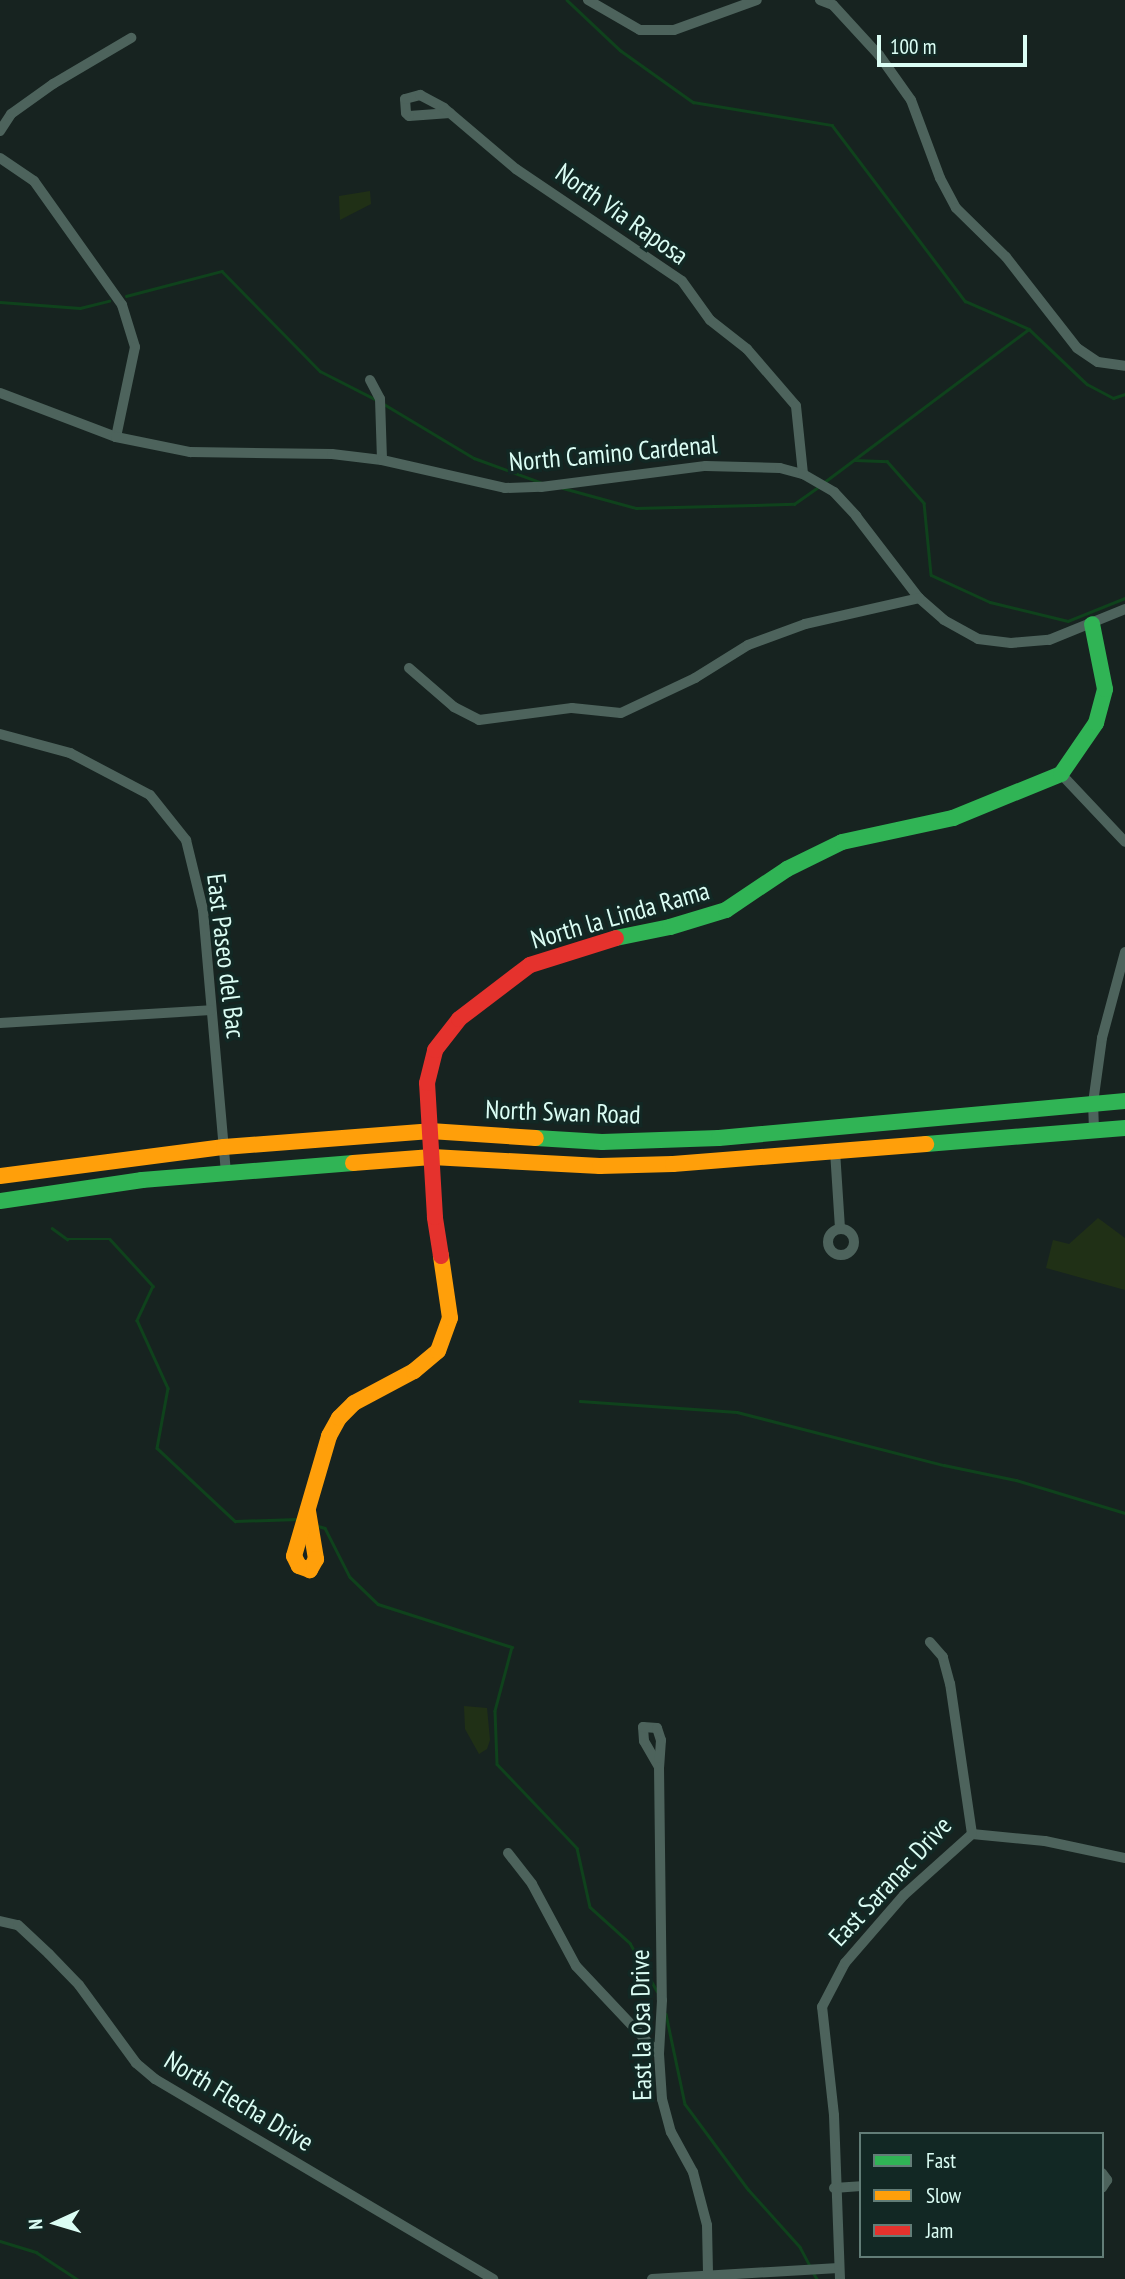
<!DOCTYPE html>
<style>
body{margin:0}
#map{position:relative;width:1125px;height:2279px;overflow:hidden;background:#172320;font-family:"PT Sans Narrow",sans-serif}
div>[style]{position:absolute}
[style*='--x']{left:calc(var(--x)*1px);top:calc(var(--y)*1px);width:calc(var(--w)*1px);rotate:calc(var(--a)*1deg)}
.green>*{inset:0;background:#203016}
.stream>*{height:2.5px;margin:-1.25px;padding:0 1.25px;transform-origin:1.25px;border-radius:1.25px;background:#0f421c}
.street>*{height:10px;margin:-5px;padding:0 5px;transform-origin:5px;border-radius:5px;background:#4d635c}
.street>.ring{margin:-5px;padding:0;box-sizing:content-box;background:none;border:10px solid #4d635c;border-radius:50%}
.fast>*{height:16px;margin:-8px;padding:0 8px;transform-origin:8px;border-radius:8px;background:#30b455}
.slow>*{height:16px;margin:-8px;padding:0 8px;transform-origin:8px;border-radius:8px;background:#ff9f0a}
.jam>*{height:16px;margin:-8px;padding:0 8px;transform-origin:8px;border-radius:8px;background:#e5322d}
span{translate:-50% -50%;white-space:nowrap;text-align:center;line-height:1.15;-webkit-text-stroke:7px #122824;paint-order:stroke}
.street-label{font-size:26px;color:#dbfdf4}
.legend{position:absolute;left:859px;top:2132px;width:245px;height:126px;box-sizing:border-box;background:#122824;border:2px solid #627d77;margin:0;padding:9px 12px;list-style:none;font-size:21px;color:#dbfdf4}
.legend li{display:flex;align-items:center;gap:14px;height:35px}
.legend b{width:35px;border:2px solid #627d77}
.north{position:absolute;left:21px;top:2188px;width:70px;height:70px;-webkit-text-stroke:5px #122824;paint-order:stroke;rotate:266deg;font-size:19px;font-weight:700;line-height:28px;text-align:center;color:#dbfdf4}
.north::after{content:'';display:block;margin:auto;width:24px;height:32px;background:#dbfdf4;clip-path:polygon(50% 0,100% 100%,50% 72%,0 100%)}
.scale{position:absolute;left:877px;top:35px;width:150px;height:32px;box-sizing:border-box;border:4px solid #dbfdf4;border-top:0;padding-left:9px;font-size:21px;line-height:24px;white-space:nowrap;color:#dbfdf4;-webkit-text-stroke:5px #122824;paint-order:stroke}
</style>
<div id="map">
<div class="green">
<i style="clip-path:polygon(370px 191px,371px 204px,340px 220px,339px 196px)"></i>
<i style="clip-path:polygon(1098px 1218px,1125px 1238px,1125px 1290px,1046px 1268px,1053px 1240px,1069px 1244px)"></i>
<i style="clip-path:polygon(464px 1706px,487px 1708px,490px 1740px,487px 1749px,479px 1754px,465px 1729px)"></i>
</div>
<div class="stream">
<i style="--x:567;--y:0;--w:73;--a:43.3"></i>
<i style="--x:620;--y:50;--w:90;--a:35.5"></i>
<i style="--x:693;--y:102;--w:141;--a:9.4"></i>
<i style="--x:832;--y:125;--w:221;--a:52.9"></i>
<i style="--x:965;--y:301;--w:68;--a:23.5"></i>
<i style="--x:126;--y:296;--w:99;--a:-14.6"></i>
<i style="--x:222;--y:271;--w:140;--a:45.6"></i>
<i style="--x:320;--y:371;--w:62;--a:27"></i>
<i style="--x:0;--y:302;--w:80;--a:4.3"></i>
<i style="--x:80;--y:308;--w:30;--a:-14"></i>
<i style="--x:384;--y:404;--w:105;--a:31"></i>
<i style="--x:474;--y:458;--w:70;--a:20"></i>
<i style="--x:855;--y:460;--w:32;--a:2"></i>
<i style="--x:887;--y:461;--w:56;--a:48.6"></i>
<i style="--x:924;--y:503;--w:72;--a:84.4"></i>
<i style="--x:931;--y:575;--w:65;--a:24.6"></i>
<i style="--x:990;--y:602;--w:80;--a:13.7"></i>
<i style="--x:1068;--y:621;--w:61;--a:-22"></i>
<i style="--x:823;--y:483;--w:257;--a:-36.8"></i>
<i style="--x:1029;--y:329;--w:80;--a:43.5"></i>
<i style="--x:1087;--y:384;--w:30;--a:28"></i>
<i style="--x:1113;--y:398;--w:13;--a:-18"></i>
<i style="--x:563;--y:488;--w:76;--a:15.3"></i>
<i style="--x:636;--y:508;--w:158;--a:-1.5"></i>
<i style="--x:794;--y:504;--w:29;--a:-35"></i>
<i style="--x:52;--y:1228;--w:19;--a:36"></i>
<i style="--x:67;--y:1239;--w:43;--a:0"></i>
<i style="--x:110;--y:1239;--w:64;--a:47.5"></i>
<i style="--x:153;--y:1286;--w:38;--a:115"></i>
<i style="--x:137;--y:1320;--w:75;--a:65.5"></i>
<i style="--x:168;--y:1388;--w:61;--a:100.4"></i>
<i style="--x:157;--y:1448;--w:107;--a:43.1"></i>
<i style="--x:235;--y:1521;--w:63;--a:-1.8"></i>
<i style="--x:580;--y:1401;--w:157;--a:4"></i>
<i style="--x:737;--y:1412;--w:214;--a:14.4"></i>
<i style="--x:944;--y:1465;--w:74;--a:11.8"></i>
<i style="--x:1016;--y:1480;--w:114;--a:16.8"></i>
<i style="--x:318;--y:1526;--w:7;--a:16"></i>
<i style="--x:325;--y:1528;--w:55;--a:63"></i>
<i style="--x:350;--y:1577;--w:39;--a:44"></i>
<i style="--x:378;--y:1604;--w:141;--a:17.8"></i>
<i style="--x:512;--y:1647;--w:66;--a:104.9"></i>
<i style="--x:495;--y:1711;--w:53;--a:87.8"></i>
<i style="--x:497;--y:1764;--w:116;--a:46.4"></i>
<i style="--x:577;--y:1848;--w:60;--a:77.6"></i>
<i style="--x:590;--y:1907;--w:54;--a:42"></i>
<i style="--x:630;--y:1943;--w:55;--a:60.6"></i>
<i style="--x:666;--y:2014;--w:92;--a:78.1"></i>
<i style="--x:685;--y:2104;--w:106;--a:53.5"></i>
<i style="--x:748;--y:2189;--w:78;--a:48.1"></i>
<i style="--x:800;--y:2247;--w:21;--a:62"></i>
<i style="--x:0;--y:2241;--w:38;--a:17"></i>
<i style="--x:36;--y:2252;--w:49;--a:33.4"></i>
<i style="--x:813;--y:2272;--w:8;--a:60"></i>
</div>
<div class="street">
<i style="--x:588;--y:0;--w:60;--a:30"></i>
<i style="--x:640;--y:30;--w:34;--a:0"></i>
<i style="--x:674;--y:30;--w:88;--a:-19.9"></i>
<i style="--x:820;--y:0;--w:14;--a:21"></i>
<i style="--x:833;--y:5;--w:68;--a:47.4"></i>
<i style="--x:879;--y:55;--w:55;--a:54.6"></i>
<i style="--x:911;--y:100;--w:83;--a:69.6"></i>
<i style="--x:940;--y:178;--w:34;--a:62"></i>
<i style="--x:956;--y:208;--w:70;--a:44.4"></i>
<i style="--x:1006;--y:257;--w:115;--a:52"></i>
<i style="--x:1077;--y:348;--w:25;--a:34"></i>
<i style="--x:1098;--y:362;--w:27;--a:8"></i>
<i style="--x:450;--y:113;--w:41;--a:175.8"></i>
<i style="--x:409;--y:116;--w:4;--a:-135"></i>
<i style="--x:406;--y:113;--w:14;--a:-94"></i>
<i style="--x:405;--y:99;--w:16;--a:-15"></i>
<i style="--x:420;--y:95;--w:27;--a:28"></i>
<i style="--x:444;--y:108;--w:94;--a:40.3"></i>
<i style="--x:516;--y:169;--w:200;--a:34"></i>
<i style="--x:682;--y:281;--w:48;--a:54.3"></i>
<i style="--x:710;--y:320;--w:47;--a:38.1"></i>
<i style="--x:747;--y:349;--w:75;--a:49.3"></i>
<i style="--x:796;--y:406;--w:68;--a:84.1"></i>
<i style="--x:0;--y:131;--w:20;--a:-57"></i>
<i style="--x:11;--y:114;--w:52;--a:-35.5"></i>
<i style="--x:53;--y:84;--w:91;--a:-30.5"></i>
<i style="--x:0;--y:158;--w:41;--a:34.1"></i>
<i style="--x:34;--y:181;--w:152;--a:54.6"></i>
<i style="--x:122;--y:305;--w:44;--a:72.8"></i>
<i style="--x:135;--y:347;--w:92;--a:101.9"></i>
<i style="--x:370;--y:380;--w:21;--a:62"></i>
<i style="--x:380;--y:399;--w:61;--a:88.1"></i>
<i style="--x:0;--y:393;--w:124;--a:20.8"></i>
<i style="--x:116;--y:437;--w:76;--a:11.5"></i>
<i style="--x:190;--y:452;--w:142;--a:0.8"></i>
<i style="--x:332;--y:454;--w:50;--a:6.8"></i>
<i style="--x:382;--y:460;--w:126;--a:12.8"></i>
<i style="--x:505;--y:488;--w:36;--a:-2"></i>
<i style="--x:541;--y:487;--w:166;--a:-7.3"></i>
<i style="--x:706;--y:466;--w:74;--a:1.5"></i>
<i style="--x:780;--y:468;--w:24;--a:15"></i>
<i style="--x:803;--y:474;--w:36;--a:30"></i>
<i style="--x:834;--y:492;--w:33;--a:47"></i>
<i style="--x:856;--y:516;--w:103;--a:52.5"></i>
<i style="--x:919;--y:598;--w:33;--a:41"></i>
<i style="--x:944;--y:620;--w:39;--a:29"></i>
<i style="--x:978;--y:639;--w:33;--a:7"></i>
<i style="--x:1011;--y:643;--w:38;--a:-5"></i>
<i style="--x:1049;--y:640;--w:82;--a:-22.2"></i>
<i style="--x:409;--y:668;--w:60;--a:40.9"></i>
<i style="--x:454;--y:707;--w:28;--a:27"></i>
<i style="--x:479;--y:720;--w:94;--a:-7.4"></i>
<i style="--x:572;--y:708;--w:49;--a:5.8"></i>
<i style="--x:621;--y:713;--w:82;--a:-25.3"></i>
<i style="--x:695;--y:678;--w:62;--a:-31.9"></i>
<i style="--x:748;--y:645;--w:61;--a:-20.2"></i>
<i style="--x:805;--y:624;--w:117;--a:-12.8"></i>
<i style="--x:0;--y:734;--w:73;--a:15.2"></i>
<i style="--x:70;--y:753;--w:90;--a:27.7"></i>
<i style="--x:150;--y:795;--w:58;--a:51.3"></i>
<i style="--x:186;--y:840;--w:72;--a:76.3"></i>
<i style="--x:203;--y:910;--w:264;--a:85"></i>
<i style="--x:1061;--y:774;--w:93;--a:46.7"></i>
<i style="--x:0;--y:1023;--w:211;--a:-3.5"></i>
<i style="--x:1094;--y:1130;--w:27;--a:-92"></i>
<i style="--x:1093;--y:1103;--w:66;--a:-82.1"></i>
<i style="--x:1102;--y:1038;--w:89;--a:-75"></i>
<i style="--x:835;--y:1151;--w:78;--a:86.3"></i>
<i class="ring" style="left:828px;top:1229px;width:16px;height:16px"></i>
<i style="--x:659;--y:1767;--w:30;--a:-120"></i>
<i style="--x:644;--y:1741;--w:14;--a:-94"></i>
<i style="--x:643;--y:1727;--w:14;--a:4"></i>
<i style="--x:657;--y:1728;--w:13;--a:72"></i>
<i style="--x:661;--y:1740;--w:27;--a:94"></i>
<i style="--x:659;--y:1767;--w:233;--a:89.3"></i>
<i style="--x:662;--y:2000;--w:54;--a:93.2"></i>
<i style="--x:659;--y:2054;--w:45;--a:86.2"></i>
<i style="--x:662;--y:2099;--w:34;--a:75"></i>
<i style="--x:671;--y:2132;--w:46;--a:61.2"></i>
<i style="--x:693;--y:2172;--w:55;--a:75.2"></i>
<i style="--x:707;--y:2225;--w:49;--a:88.8"></i>
<i style="--x:972;--y:1834;--w:73;--a:5.5"></i>
<i style="--x:1045;--y:1841;--w:82;--a:12"></i>
<i style="--x:508;--y:1853;--w:39;--a:52"></i>
<i style="--x:532;--y:1884;--w:93;--a:61.8"></i>
<i style="--x:576;--y:1966;--w:121;--a:46.7"></i>
<i style="--x:0;--y:1921;--w:18;--a:13"></i>
<i style="--x:18;--y:1925;--w:42;--a:43.1"></i>
<i style="--x:49;--y:1954;--w:43;--a:45.9"></i>
<i style="--x:79;--y:1985;--w:97;--a:53.8"></i>
<i style="--x:136;--y:2063;--w:25;--a:40"></i>
<i style="--x:155;--y:2079;--w:393;--a:30.6"></i>
<i style="--x:1102;--y:2173;--w:9;--a:54"></i>
<i style="--x:1107;--y:2180;--w:9;--a:122"></i>
<i style="--x:834;--y:2188;--w:27;--a:-4"></i>
<i style="--x:652;--y:2279;--w:187;--a:-3.4"></i>
<i style="--x:840;--y:2279;--w:164;--a:-92.1"></i>
<i style="--x:834;--y:2115;--w:109;--a:-96.3"></i>
<i style="--x:822;--y:2007;--w:50;--a:-62.4"></i>
<i style="--x:845;--y:1963;--w:90;--a:-49.1"></i>
<i style="--x:904;--y:1895;--w:91;--a:-41.9"></i>
<i style="--x:972;--y:1834;--w:152;--a:-98.3"></i>
<i style="--x:950;--y:1684;--w:28;--a:-105"></i>
<i style="--x:943;--y:1657;--w:20;--a:-131"></i>
</div>
<div class="fast">
<i style="--x:616;--y:938;--w:55;--a:-11.5"></i>
<i style="--x:670;--y:927;--w:59;--a:-16.9"></i>
<i style="--x:726;--y:910;--w:73;--a:-33.9"></i>
<i style="--x:787;--y:869;--w:61;--a:-26.1"></i>
<i style="--x:842;--y:842;--w:114;--a:-12.2"></i>
<i style="--x:953;--y:818;--w:117;--a:-22.2"></i>
<i style="--x:1061;--y:774;--w:62;--a:-55.5"></i>
<i style="--x:1096;--y:723;--w:35;--a:-75"></i>
<i style="--x:1105;--y:689;--w:66;--a:-101.3"></i>
<i style="--x:536;--y:1138;--w:66;--a:3.5"></i>
<i style="--x:602;--y:1142;--w:117;--a:-2"></i>
<i style="--x:719;--y:1138;--w:408;--a:-5.2"></i>
<i style="--x:926;--y:1144;--w:200;--a:-4.6"></i>
<i style="--x:0;--y:1201;--w:144;--a:-8.4"></i>
<i style="--x:142;--y:1180;--w:212;--a:-4.6"></i>
</div>
<div class="slow">
<i style="--x:353;--y:1163;--w:79;--a:-4.3"></i>
<i style="--x:432;--y:1157;--w:168;--a:3.1"></i>
<i style="--x:600;--y:1166;--w:73;--a:-1.6"></i>
<i style="--x:673;--y:1164;--w:254;--a:-4.5"></i>
<i style="--x:0;--y:1176;--w:226;--a:-7.4"></i>
<i style="--x:224;--y:1147;--w:207;--a:-4.4"></i>
<i style="--x:430;--y:1131;--w:106;--a:3.8"></i>
<i style="--x:308;--y:1511;--w:49;--a:80.5"></i>
<i style="--x:316;--y:1559;--w:13;--a:119"></i>
<i style="--x:310;--y:1570;--w:12;--a:-160"></i>
<i style="--x:299;--y:1566;--w:11;--a:-117"></i>
<i style="--x:294;--y:1556;--w:125;--a:-73.7"></i>
<i style="--x:329;--y:1436;--w:21;--a:-61"></i>
<i style="--x:339;--y:1418;--w:21;--a:-45"></i>
<i style="--x:354;--y:1403;--w:68;--a:-28.1"></i>
<i style="--x:414;--y:1371;--w:31;--a:-40"></i>
<i style="--x:438;--y:1351;--w:35;--a:-70"></i>
<i style="--x:450;--y:1318;--w:63;--a:-98.3"></i>
</div>
<div class="jam">
<i style="--x:441;--y:1256;--w:39;--a:-99"></i>
<i style="--x:435;--y:1217;--w:134;--a:-93.4"></i>
<i style="--x:427;--y:1083;--w:34;--a:-76"></i>
<i style="--x:435;--y:1050;--w:39;--a:-52"></i>
<i style="--x:459;--y:1019;--w:89;--a:-37.3"></i>
<i style="--x:530;--y:965;--w:90;--a:-17.4"></i>
</div>
<div class="street-label">
<span style="left:622px;top:214px;rotate:35deg">North Via Raposa</span>
<span style="left:613px;top:453px;rotate:-5deg">North Camino Cardenal</span>
<span style="left:620px;top:915px;rotate:-16deg">North la Linda Rama</span>
<span style="left:226px;top:956px;rotate:83deg">East Paseo del Bac</span>
<span style="left:563px;top:1112px;rotate:2deg">North Swan Road</span>
<span style="left:890px;top:1881px;rotate:-47deg">East Saranac Drive</span>
<span style="left:641px;top:2025px;rotate:-91deg">East la Osa Drive</span>
<span style="left:239px;top:2101px;rotate:31deg">North Flecha Drive</span>
</div>
<ul class="legend">
<li><b style="height:9px;background:#30b455"></b>Fast</li>
<li><b style="height:9px;background:#ff9f0a"></b>Slow</li>
<li><b style="height:9px;background:#e5322d"></b>Jam</li>
</ul>
<div class="north">N</div>
<div class="scale">100 m</div>
</div>
